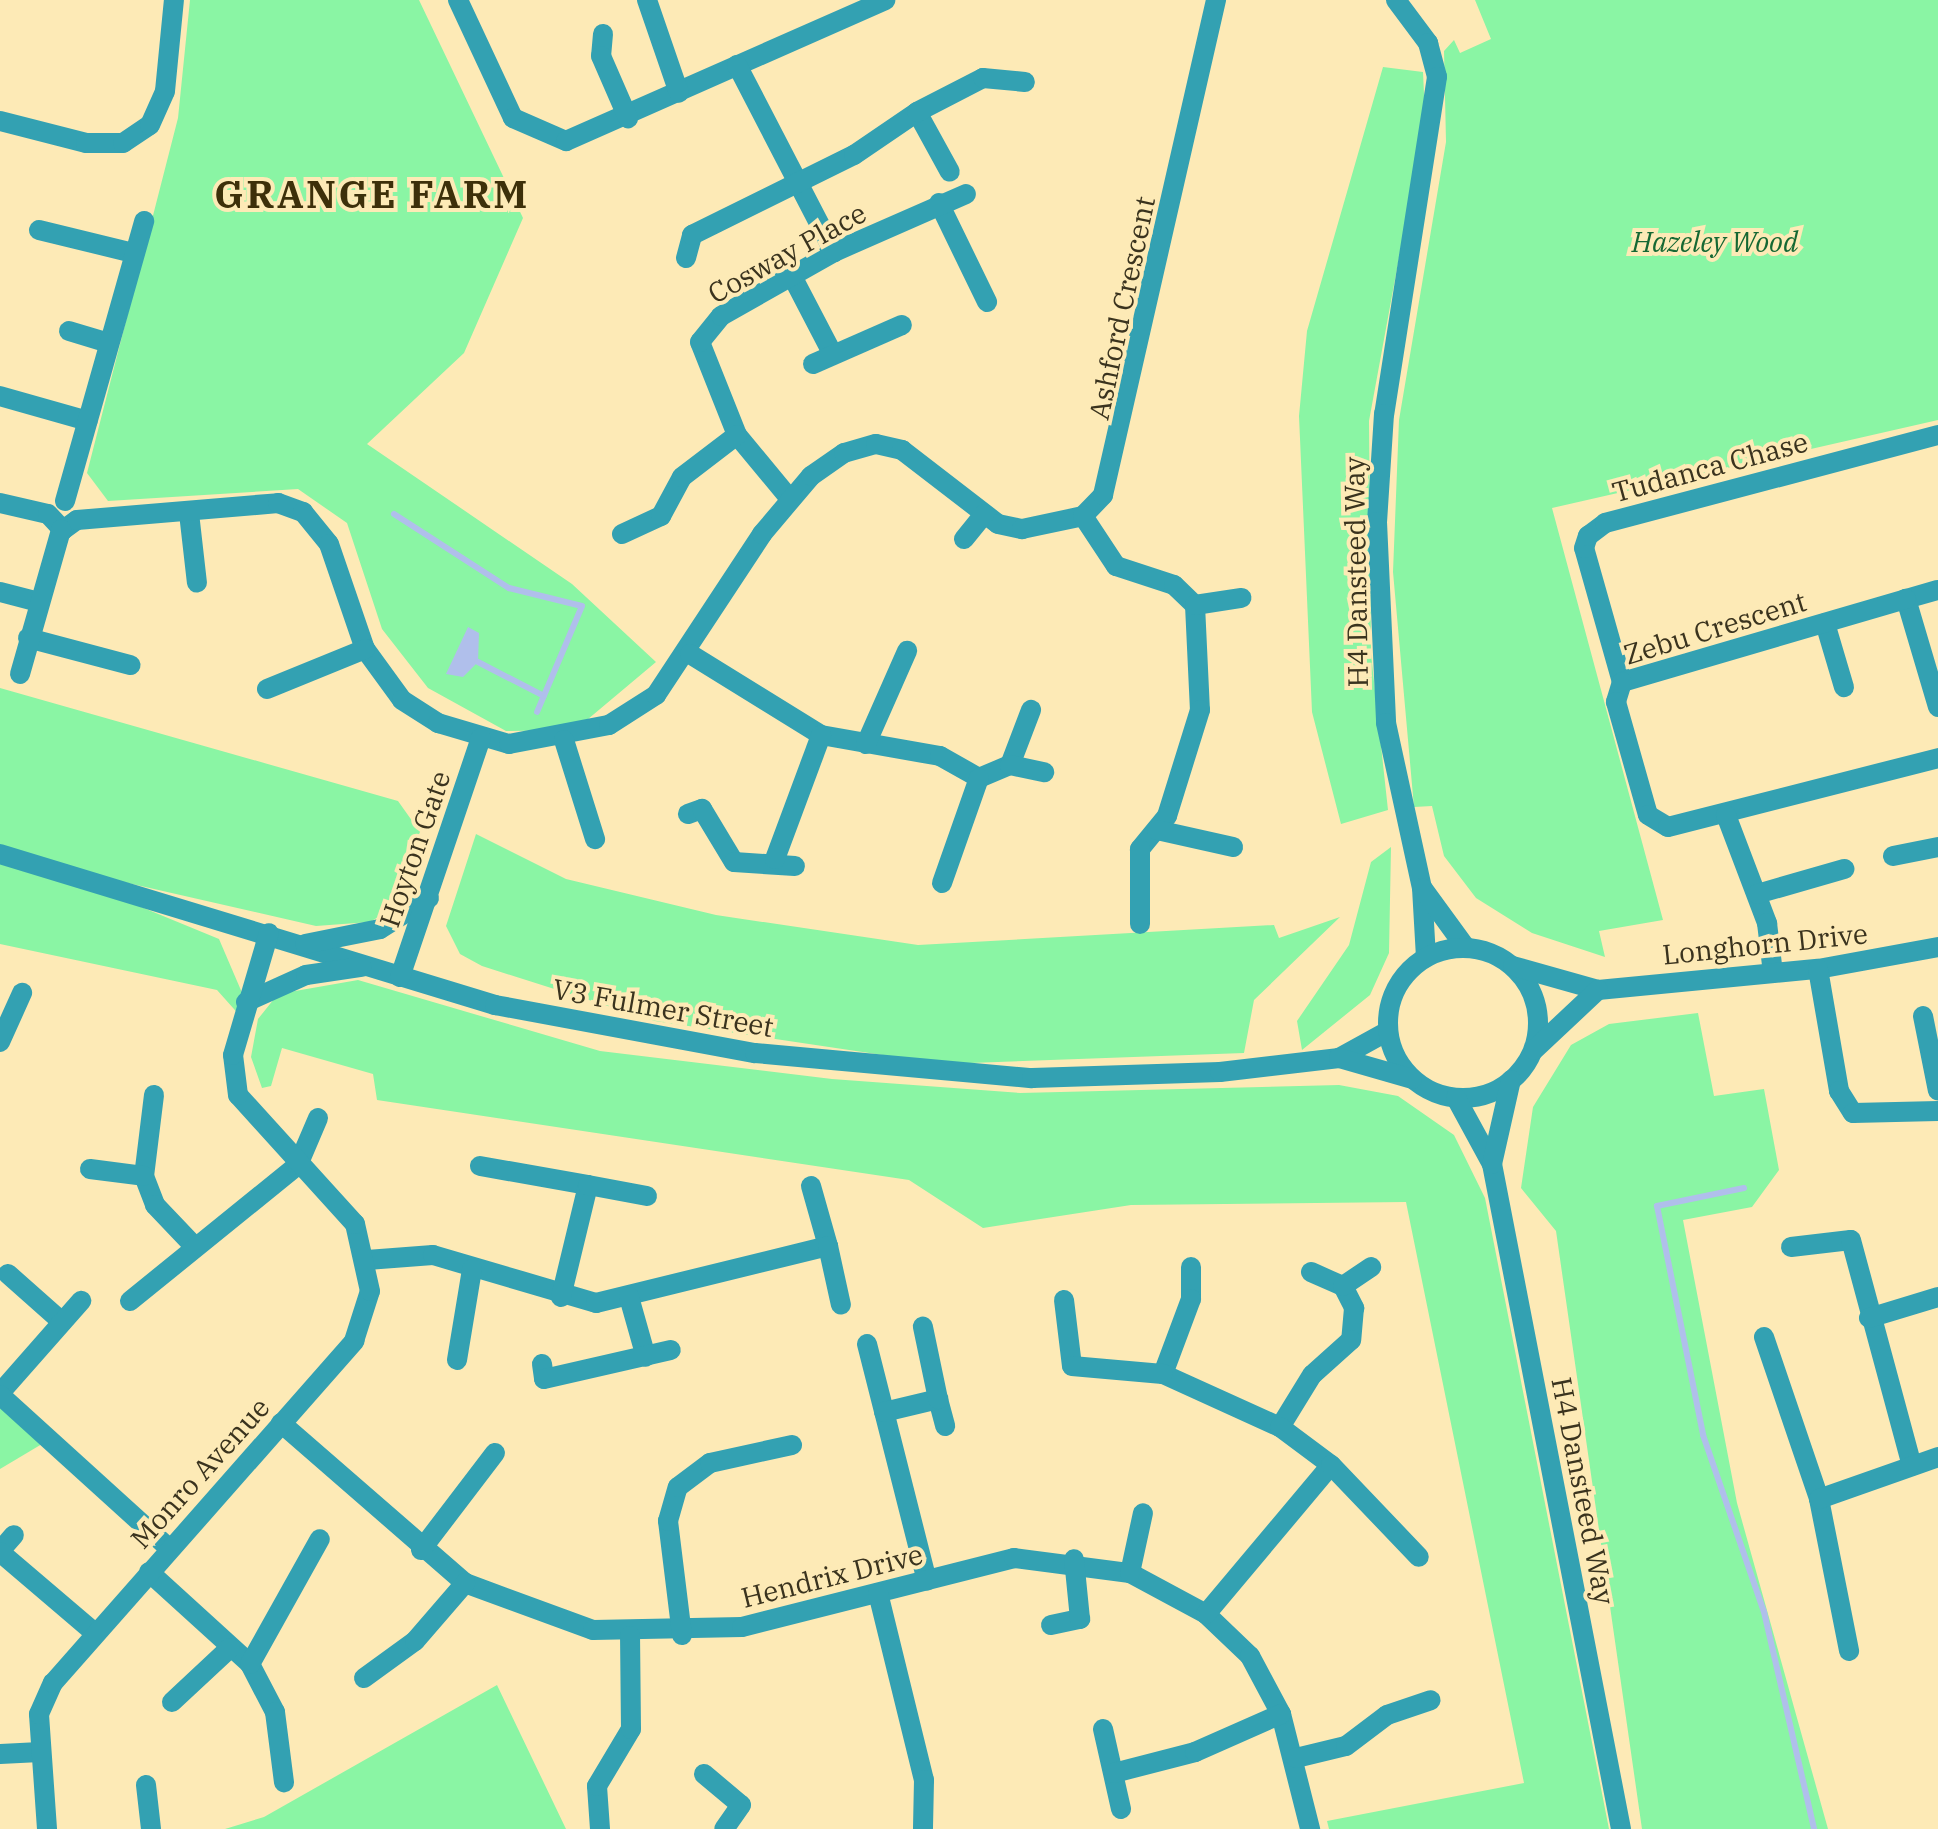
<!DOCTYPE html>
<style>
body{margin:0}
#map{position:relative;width:1938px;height:1829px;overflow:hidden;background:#fdeab6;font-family:"IBM Plex Serif",serif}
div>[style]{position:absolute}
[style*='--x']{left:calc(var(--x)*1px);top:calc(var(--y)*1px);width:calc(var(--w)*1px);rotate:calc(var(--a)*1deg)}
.green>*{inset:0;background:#8af5a4}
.water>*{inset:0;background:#b0bfeb}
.stream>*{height:6px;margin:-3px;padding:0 3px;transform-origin:3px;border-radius:3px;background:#b0bfeb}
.minor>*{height:20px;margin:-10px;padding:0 10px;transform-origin:10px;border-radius:10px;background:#33a1b2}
.minor>.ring{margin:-10px;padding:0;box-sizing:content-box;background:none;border:20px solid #33a1b2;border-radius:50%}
span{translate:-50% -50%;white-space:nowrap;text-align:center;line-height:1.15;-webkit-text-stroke:8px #fdeab6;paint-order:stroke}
.park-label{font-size:28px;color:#156833;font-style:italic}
.street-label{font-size:28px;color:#3a331e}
.district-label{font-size:38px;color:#3d300a;font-weight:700;letter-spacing:2.5px}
</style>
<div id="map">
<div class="green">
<i style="clip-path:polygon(190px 0,419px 0,523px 218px,464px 353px,367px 444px,572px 584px,656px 662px,575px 730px,506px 731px,428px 688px,382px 629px,347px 523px,298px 489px,108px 501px,87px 473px,178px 118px)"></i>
<i style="clip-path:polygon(1475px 0,1938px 0,1938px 420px,1552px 508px,1663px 920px,1599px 931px,1605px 957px,1532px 933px,1476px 898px,1444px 856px,1432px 806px,1414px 807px,1393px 572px,1399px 420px,1446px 142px,1444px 51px,1454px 40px,1460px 53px,1491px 39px)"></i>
<i style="clip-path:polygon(1383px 67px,1423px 72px,1425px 116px,1369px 421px,1371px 654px,1388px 810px,1341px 824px,1312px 712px,1299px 416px,1307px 331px)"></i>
<i style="clip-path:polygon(0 688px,398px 801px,420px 832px,388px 902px,403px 902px,370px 922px,316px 926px,27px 860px,219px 939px,246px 1002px,242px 1018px,217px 990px,0 944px)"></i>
<i style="clip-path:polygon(476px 834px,566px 879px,716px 915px,918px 945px,1274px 925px,1279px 938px,1340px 917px,1254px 1000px,1244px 1053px,943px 1064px,655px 1021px,482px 966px,460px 954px,446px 926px)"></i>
<i style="clip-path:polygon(1391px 847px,1389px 953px,1370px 995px,1302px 1050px,1297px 1021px,1349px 945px,1371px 862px)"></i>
<i style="clip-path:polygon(358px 980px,600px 1051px,832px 1079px,1020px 1093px,1339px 1085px,1398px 1096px,1454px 1135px,1485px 1198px,1609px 1829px,1329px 1829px,1327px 1821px,1524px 1783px,1406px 1202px,1131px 1205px,983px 1228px,909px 1180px,377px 1100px,373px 1074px,282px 1048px,271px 1086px,262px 1088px,251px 1057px,258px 1019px,278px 994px)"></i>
<i style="clip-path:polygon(1698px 1013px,1714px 1096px,1764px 1089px,1779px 1170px,1752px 1207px,1683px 1220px,1737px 1503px,1828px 1829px,1642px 1829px,1556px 1231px,1521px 1188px,1533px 1107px,1571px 1045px,1609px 1024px)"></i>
<i style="clip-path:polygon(0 1400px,47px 1441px,0 1469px)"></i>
<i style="clip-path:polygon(497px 1685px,566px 1829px,225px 1829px,264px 1817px)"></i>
</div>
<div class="water">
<i style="clip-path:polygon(468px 627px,479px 633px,478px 662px,463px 677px,446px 674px)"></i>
</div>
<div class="stream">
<i style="--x:394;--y:514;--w:137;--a:32.8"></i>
<i style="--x:509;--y:588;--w:75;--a:13.9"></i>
<i style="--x:582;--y:606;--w:115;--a:113"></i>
<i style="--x:478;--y:662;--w:74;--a:27.3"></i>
<i style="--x:1744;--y:1188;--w:89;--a:168.3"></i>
<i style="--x:1657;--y:1206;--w:234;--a:78.6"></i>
<i style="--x:1703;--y:1435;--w:187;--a:71"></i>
<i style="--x:1764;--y:1612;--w:223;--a:77"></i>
</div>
<div class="minor">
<i style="--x:458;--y:0;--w:130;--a:65"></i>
<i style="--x:513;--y:118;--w:58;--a:23.5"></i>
<i style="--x:566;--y:141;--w:349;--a:-23.8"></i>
<i style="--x:647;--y:0;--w:98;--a:71"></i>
<i style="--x:1396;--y:0;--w:54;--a:53.3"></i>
<i style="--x:1428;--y:43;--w:35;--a:75"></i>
<i style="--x:1437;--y:77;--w:341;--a:98.9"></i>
<i style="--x:1384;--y:414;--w:108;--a:93.7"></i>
<i style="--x:1377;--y:522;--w:201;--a:87.4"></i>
<i style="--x:1386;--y:723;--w:169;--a:77.7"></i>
<i style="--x:1422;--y:888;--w:69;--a:86.7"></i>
<i style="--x:603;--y:34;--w:22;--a:95"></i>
<i style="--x:601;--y:56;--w:68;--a:66.5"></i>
<i style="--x:737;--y:65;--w:211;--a:62.6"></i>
<i style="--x:917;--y:112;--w:68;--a:61.2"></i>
<i style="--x:0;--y:121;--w:89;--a:14.3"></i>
<i style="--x:86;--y:143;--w:37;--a:0"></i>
<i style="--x:123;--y:143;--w:32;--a:-34"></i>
<i style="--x:150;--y:125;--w:37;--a:-66"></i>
<i style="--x:165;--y:91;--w:91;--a:-84.4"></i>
<i style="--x:939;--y:203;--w:110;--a:64.1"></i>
<i style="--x:39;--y:230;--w:97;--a:13.7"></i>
<i style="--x:686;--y:258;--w:24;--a:-75"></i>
<i style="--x:692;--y:235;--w:181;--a:-26.3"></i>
<i style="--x:854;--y:155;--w:76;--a:-34.3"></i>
<i style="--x:917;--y:112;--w:74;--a:-27.3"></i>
<i style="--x:983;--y:78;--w:42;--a:5.4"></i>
<i style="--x:792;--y:276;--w:87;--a:62.5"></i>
<i style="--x:69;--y:331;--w:42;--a:16.7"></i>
<i style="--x:813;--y:364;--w:97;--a:-23.7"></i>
<i style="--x:0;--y:396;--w:91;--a:15.9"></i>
<i style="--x:790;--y:499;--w:83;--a:-129.6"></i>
<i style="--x:737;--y:435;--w:100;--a:-111.7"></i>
<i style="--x:700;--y:342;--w:33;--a:-51"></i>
<i style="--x:721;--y:316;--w:130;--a:-29.5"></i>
<i style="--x:834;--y:252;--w:144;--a:-23.7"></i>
<i style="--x:65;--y:501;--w:291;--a:-74.2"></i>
<i style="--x:0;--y:503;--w:49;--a:12.9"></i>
<i style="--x:189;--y:513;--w:70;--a:83.5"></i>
<i style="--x:48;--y:514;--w:22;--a:47"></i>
<i style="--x:63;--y:530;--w:17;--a:-36"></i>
<i style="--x:77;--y:520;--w:202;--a:-4.8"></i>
<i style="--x:278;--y:503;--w:27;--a:20"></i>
<i style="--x:303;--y:512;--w:41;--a:50.9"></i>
<i style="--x:329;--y:544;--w:111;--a:71.1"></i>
<i style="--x:365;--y:649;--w:63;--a:54"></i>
<i style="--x:402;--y:700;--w:43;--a:32.6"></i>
<i style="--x:438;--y:723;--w:74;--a:16.5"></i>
<i style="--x:509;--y:744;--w:102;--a:-10.8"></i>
<i style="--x:609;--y:725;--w:56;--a:-32.6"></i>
<i style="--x:656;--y:695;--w:193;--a:-56.6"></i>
<i style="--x:762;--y:534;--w:76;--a:-49.8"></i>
<i style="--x:811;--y:476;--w:40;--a:-34.9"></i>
<i style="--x:844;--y:453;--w:33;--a:-16"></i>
<i style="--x:876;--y:444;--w:27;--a:13"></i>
<i style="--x:902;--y:450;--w:121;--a:37.6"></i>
<i style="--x:998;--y:524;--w:25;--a:12"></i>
<i style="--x:1022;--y:529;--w:62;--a:-12"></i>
<i style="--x:1083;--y:516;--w:29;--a:-46"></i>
<i style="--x:1103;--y:495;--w:508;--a:-77.14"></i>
<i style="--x:1083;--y:516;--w:60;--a:56.6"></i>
<i style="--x:1116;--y:566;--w:61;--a:18.1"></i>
<i style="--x:1174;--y:585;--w:29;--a:44"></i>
<i style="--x:1195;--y:605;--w:105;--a:87.3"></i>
<i style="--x:1200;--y:710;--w:111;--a:107.3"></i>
<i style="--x:1167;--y:816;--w:43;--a:129.3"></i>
<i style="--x:1140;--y:849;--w:75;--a:90"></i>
<i style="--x:622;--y:534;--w:43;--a:-24.8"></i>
<i style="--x:661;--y:516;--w:44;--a:-61.7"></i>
<i style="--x:682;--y:477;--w:69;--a:-37.4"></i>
<i style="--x:964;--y:539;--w:32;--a:-51"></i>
<i style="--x:0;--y:592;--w:40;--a:14.4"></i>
<i style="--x:1906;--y:599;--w:33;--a:-16"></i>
<i style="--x:1195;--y:605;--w:47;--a:-8.7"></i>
<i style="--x:1825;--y:623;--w:67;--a:73.5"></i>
<i style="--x:28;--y:638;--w:106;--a:14.8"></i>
<i style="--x:690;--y:654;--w:154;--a:31.7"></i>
<i style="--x:821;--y:735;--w:121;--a:10"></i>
<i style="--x:940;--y:756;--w:45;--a:29.4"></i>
<i style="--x:979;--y:778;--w:34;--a:-23"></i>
<i style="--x:1010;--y:765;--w:59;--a:-69.1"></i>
<i style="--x:20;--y:674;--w:150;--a:-74.1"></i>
<i style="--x:1622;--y:682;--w:139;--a:-105.8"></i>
<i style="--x:1584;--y:548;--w:13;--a:-72"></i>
<i style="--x:1588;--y:536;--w:21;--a:-37"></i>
<i style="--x:1605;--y:523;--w:344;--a:-14.8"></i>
<i style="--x:267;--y:689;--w:106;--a:-22.2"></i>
<i style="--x:1938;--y:707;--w:113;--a:-106.5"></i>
<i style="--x:1906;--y:599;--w:296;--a:163.7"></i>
<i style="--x:1622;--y:682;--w:21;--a:107"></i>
<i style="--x:1616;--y:702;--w:117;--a:74.2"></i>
<i style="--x:1648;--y:815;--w:23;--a:31"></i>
<i style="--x:1668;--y:827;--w:279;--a:-14.3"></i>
<i style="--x:564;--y:740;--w:104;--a:72.6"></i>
<i style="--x:866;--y:744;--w:102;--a:-66.2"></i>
<i style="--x:1010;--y:765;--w:35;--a:12"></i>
<i style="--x:688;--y:814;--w:15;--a:-20"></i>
<i style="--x:702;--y:809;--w:62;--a:58.9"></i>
<i style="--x:734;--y:862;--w:61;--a:3.8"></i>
<i style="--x:1726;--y:815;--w:116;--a:69.2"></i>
<i style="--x:1767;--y:923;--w:50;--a:83.2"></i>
<i style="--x:1157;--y:830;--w:78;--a:12.6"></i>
<i style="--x:0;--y:854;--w:518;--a:16.96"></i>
<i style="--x:495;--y:1005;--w:264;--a:10.5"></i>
<i style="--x:755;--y:1053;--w:278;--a:5.2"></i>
<i style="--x:1032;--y:1078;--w:188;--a:-1.8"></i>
<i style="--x:1220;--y:1072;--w:120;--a:-6.7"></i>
<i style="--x:1339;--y:1058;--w:56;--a:-28.9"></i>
<i style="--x:1893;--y:856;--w:46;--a:-11.3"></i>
<i style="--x:775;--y:859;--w:132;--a:-69.6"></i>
<i style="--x:942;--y:883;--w:111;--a:-70.6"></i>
<i style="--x:1423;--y:889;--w:73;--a:53.9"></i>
<i style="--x:1757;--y:894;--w:91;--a:-16"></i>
<i style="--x:305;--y:944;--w:76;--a:-11.3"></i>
<i style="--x:380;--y:929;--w:58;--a:-32.3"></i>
<i class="ring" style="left:1388px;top:948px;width:130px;height:130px"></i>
<i style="--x:1513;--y:966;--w:88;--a:15.8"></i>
<i style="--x:1598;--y:990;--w:221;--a:-5.5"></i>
<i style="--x:1818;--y:969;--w:122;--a:-10.4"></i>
<i style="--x:1818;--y:969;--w:124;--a:80.2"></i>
<i style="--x:1839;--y:1091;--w:26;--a:58"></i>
<i style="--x:1853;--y:1113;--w:85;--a:-1.3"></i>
<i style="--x:400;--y:977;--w:252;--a:-71.3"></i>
<i style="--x:246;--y:1002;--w:66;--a:-24.2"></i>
<i style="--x:306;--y:975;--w:56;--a:-8.3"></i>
<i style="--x:1923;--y:1016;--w:76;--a:78.7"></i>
<i style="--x:0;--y:1042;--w:54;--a:-65.8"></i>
<i style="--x:1534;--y:1050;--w:88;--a:-43.2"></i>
<i style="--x:1339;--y:1058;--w:76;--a:16"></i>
<i style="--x:154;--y:1095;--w:82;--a:97"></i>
<i style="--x:144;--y:1176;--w:31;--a:69"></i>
<i style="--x:155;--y:1205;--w:58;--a:46.4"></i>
<i style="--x:1456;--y:1098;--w:75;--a:61.4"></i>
<i style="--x:1492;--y:1164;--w:677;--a:79.02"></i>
<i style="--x:1492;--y:1164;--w:86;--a:-77.3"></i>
<i style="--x:480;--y:1166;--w:110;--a:10"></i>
<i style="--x:90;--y:1169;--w:54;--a:7.4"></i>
<i style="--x:811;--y:1186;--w:62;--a:74.2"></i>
<i style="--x:1791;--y:1247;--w:60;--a:-6.7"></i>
<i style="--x:1851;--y:1240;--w:234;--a:74.9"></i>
<i style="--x:367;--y:1260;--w:66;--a:-4.3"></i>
<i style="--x:433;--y:1255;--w:170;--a:16.4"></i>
<i style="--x:596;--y:1303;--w:239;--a:-13.8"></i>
<i style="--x:828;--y:1246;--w:60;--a:77.6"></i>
<i style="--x:1191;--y:1267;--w:32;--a:90"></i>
<i style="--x:1191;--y:1299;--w:80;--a:110.5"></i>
<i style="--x:1163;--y:1374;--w:128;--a:24.4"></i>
<i style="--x:1311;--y:1272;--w:35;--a:24"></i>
<i style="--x:1343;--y:1286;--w:25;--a:63"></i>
<i style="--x:1354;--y:1308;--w:32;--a:95"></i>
<i style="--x:1351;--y:1340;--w:52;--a:138.1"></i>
<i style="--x:1312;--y:1375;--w:61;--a:121.6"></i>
<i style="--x:1280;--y:1427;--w:64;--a:36.7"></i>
<i style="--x:8;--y:1274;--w:72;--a:41.6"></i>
<i style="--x:1343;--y:1286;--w:34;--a:-34"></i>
<i style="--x:561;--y:1297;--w:115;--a:-76.4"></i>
<i style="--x:588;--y:1185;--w:60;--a:10.6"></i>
<i style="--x:629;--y:1297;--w:62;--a:74.2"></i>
<i style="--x:1064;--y:1300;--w:66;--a:83.1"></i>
<i style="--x:1072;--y:1366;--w:91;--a:5"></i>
<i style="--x:130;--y:1301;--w:216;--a:-39"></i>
<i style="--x:298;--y:1165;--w:51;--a:-66.9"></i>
<i style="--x:1869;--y:1318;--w:72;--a:-16.9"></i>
<i style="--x:1764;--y:1337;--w:171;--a:71.2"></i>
<i style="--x:1819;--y:1499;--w:155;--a:78.8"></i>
<i style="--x:867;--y:1344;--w:244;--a:75.8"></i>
<i style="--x:457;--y:1360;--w:92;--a:-80.6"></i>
<i style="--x:542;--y:1364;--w:15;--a:82"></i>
<i style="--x:544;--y:1379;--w:130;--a:-12.9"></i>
<i style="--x:0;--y:1393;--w:123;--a:-48.6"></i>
<i style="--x:0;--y:1395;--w:228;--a:42.2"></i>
<i style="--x:938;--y:1399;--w:28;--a:75"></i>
<i style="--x:884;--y:1412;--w:56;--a:-13.5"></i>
<i style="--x:938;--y:1399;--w:74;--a:-101.8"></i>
<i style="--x:281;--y:1423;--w:244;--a:41"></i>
<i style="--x:465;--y:1583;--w:136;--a:20.2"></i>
<i style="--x:593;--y:1630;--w:149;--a:-1.2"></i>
<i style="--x:742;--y:1627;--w:281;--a:-14.2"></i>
<i style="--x:1014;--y:1558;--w:117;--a:7.4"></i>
<i style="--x:1130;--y:1573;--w:86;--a:28.3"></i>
<i style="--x:1206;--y:1614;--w:61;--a:43.7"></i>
<i style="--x:1250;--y:1656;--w:66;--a:61.9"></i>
<i style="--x:1281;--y:1714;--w:119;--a:75.8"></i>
<i style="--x:1819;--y:1499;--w:126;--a:-19.4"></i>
<i style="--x:421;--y:1550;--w:122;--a:-52.7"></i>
<i style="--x:0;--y:1551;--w:21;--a:-49"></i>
<i style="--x:0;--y:1552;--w:125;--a:40.5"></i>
<i style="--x:149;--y:1572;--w:137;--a:42.3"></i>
<i style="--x:250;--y:1664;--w:54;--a:62.5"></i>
<i style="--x:275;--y:1712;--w:71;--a:82.7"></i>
<i style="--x:1130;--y:1573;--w:61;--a:-77.8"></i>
<i style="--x:878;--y:1593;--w:193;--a:76.2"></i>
<i style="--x:924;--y:1780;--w:49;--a:91.2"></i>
<i style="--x:1206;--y:1614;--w:194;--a:-50"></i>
<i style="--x:1331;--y:1465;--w:127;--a:46.3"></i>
<i style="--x:1051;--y:1625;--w:30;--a:-12"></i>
<i style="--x:1080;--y:1619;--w:60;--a:-95.7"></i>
<i style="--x:682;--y:1635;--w:115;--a:-97"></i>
<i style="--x:668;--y:1521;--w:35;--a:-74"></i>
<i style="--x:678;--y:1487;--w:40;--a:-37"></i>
<i style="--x:710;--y:1463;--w:84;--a:-12.4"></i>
<i style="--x:250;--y:1664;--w:143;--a:-60.8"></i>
<i style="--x:364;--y:1678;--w:63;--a:-36"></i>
<i style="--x:415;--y:1641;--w:77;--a:-49.2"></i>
<i style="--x:172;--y:1702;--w:79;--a:-43"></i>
<i style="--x:1103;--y:1729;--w:82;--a:77.3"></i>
<i style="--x:0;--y:1754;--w:40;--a:-2.9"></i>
<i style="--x:1296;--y:1758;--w:51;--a:-13.5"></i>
<i style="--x:1346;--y:1746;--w:51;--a:-37.1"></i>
<i style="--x:1387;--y:1715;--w:46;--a:-18.8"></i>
<i style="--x:1114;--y:1773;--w:84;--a:-14.5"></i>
<i style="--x:1195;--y:1752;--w:94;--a:-23.8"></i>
<i style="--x:704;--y:1774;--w:48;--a:40"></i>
<i style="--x:741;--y:1805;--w:29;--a:125"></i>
<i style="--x:146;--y:1785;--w:44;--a:83.5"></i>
<i style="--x:47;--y:1829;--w:115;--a:-94"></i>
<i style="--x:39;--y:1714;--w:34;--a:-66"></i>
<i style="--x:53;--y:1683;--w:456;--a:-48.6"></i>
<i style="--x:354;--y:1341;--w:52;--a:-72.3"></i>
<i style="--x:370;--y:1291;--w:69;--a:-102.6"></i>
<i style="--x:355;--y:1224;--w:174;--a:-132.2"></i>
<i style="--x:238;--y:1095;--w:40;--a:-97.1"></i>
<i style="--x:233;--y:1055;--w:127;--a:-73.6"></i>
<i style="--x:600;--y:1829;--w:43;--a:-94"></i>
<i style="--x:597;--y:1786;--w:66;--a:-59.2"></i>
<i style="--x:631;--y:1729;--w:93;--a:-90.6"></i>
</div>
<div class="park-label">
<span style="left:1715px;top:242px">Hazeley Wood</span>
</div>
<div class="street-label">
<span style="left:787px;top:253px;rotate:-29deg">Cosway Place</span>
<span style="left:1122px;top:308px;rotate:-78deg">Ashford Crescent</span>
<span style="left:1710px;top:467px;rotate:-15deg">Tudanca Chase</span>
<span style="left:1356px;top:572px;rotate:-91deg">H4 Dansteed Way</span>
<span style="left:1715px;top:628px;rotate:-17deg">Zebu Crescent</span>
<span style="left:415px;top:849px;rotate:-71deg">Hoyton Gate</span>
<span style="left:1765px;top:944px;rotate:-6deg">Longhorn Drive</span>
<span style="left:663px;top:1008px;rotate:10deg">V3 Fulmer Street</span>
<span style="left:200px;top:1473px;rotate:-48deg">Monro Avenue</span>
<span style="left:1583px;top:1491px;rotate:79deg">H4 Dansteed Way</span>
<span style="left:832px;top:1576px;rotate:-14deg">Hendrix Drive</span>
</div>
<div class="district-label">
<span style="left:372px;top:194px">GRANGE FARM</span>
</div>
</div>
